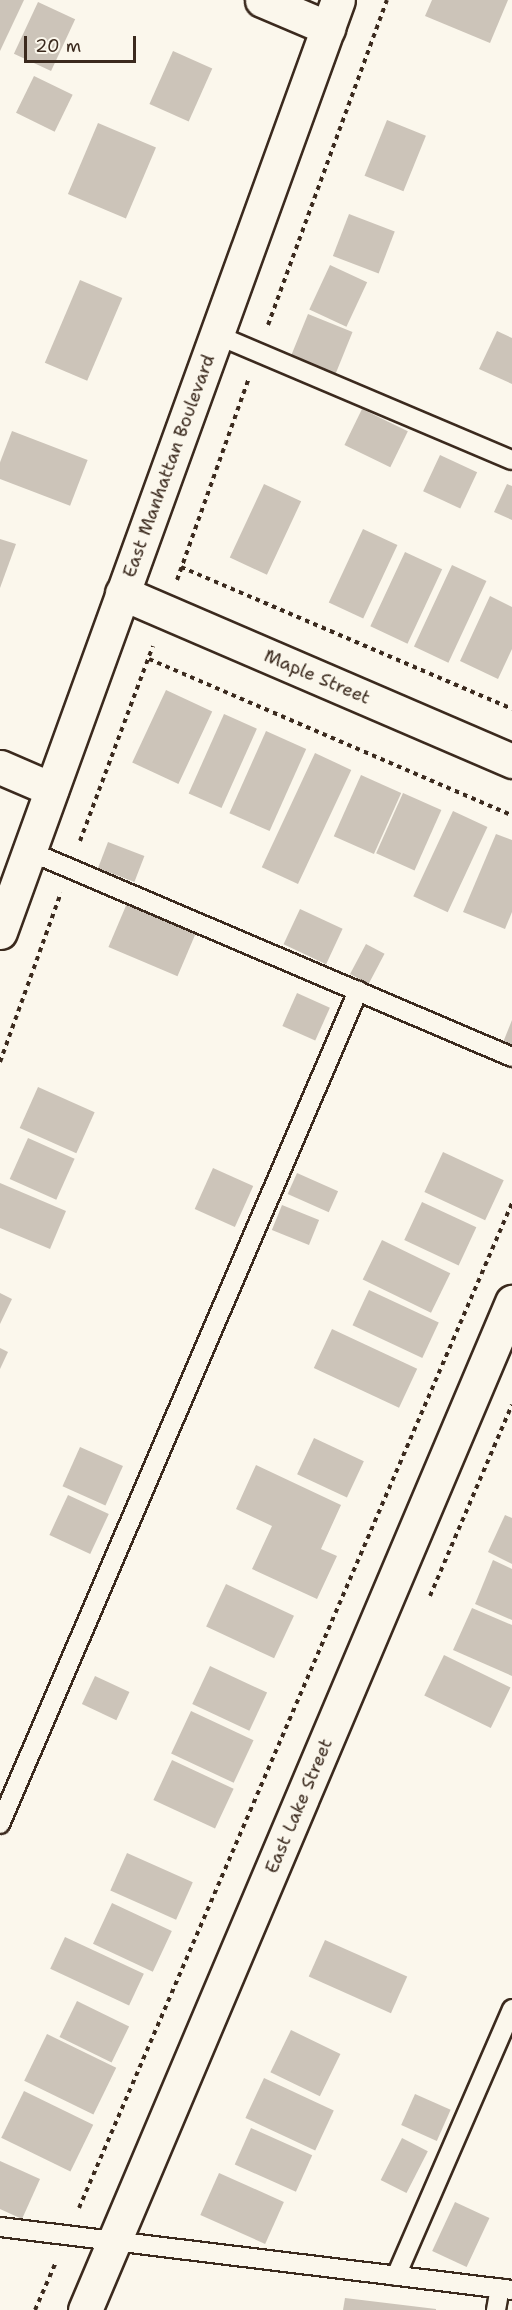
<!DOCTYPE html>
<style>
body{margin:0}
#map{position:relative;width:512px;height:2310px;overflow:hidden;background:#fbf7ec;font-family:"Shantell Sans",sans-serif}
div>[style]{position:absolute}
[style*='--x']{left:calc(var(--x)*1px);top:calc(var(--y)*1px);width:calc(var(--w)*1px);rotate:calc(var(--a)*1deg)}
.building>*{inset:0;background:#ccc4b9;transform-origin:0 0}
.path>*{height:4px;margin-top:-2px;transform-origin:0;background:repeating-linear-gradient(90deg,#3b2a1e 0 4.5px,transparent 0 9px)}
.roads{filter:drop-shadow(2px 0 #3b2a1e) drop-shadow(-2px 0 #3b2a1e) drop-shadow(0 2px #3b2a1e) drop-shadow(0 -2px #3b2a1e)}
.lane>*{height:18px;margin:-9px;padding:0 9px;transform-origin:9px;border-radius:9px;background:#fbf7ec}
.street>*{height:33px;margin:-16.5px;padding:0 16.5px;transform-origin:16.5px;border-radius:16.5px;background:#fbf7ec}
.secondary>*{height:33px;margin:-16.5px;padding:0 16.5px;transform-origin:16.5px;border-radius:16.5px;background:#fbf7ec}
span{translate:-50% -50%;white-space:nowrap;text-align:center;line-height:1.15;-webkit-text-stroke:4.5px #fbf7ec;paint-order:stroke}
.street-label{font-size:18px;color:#3b2a1e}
.scale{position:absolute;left:24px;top:36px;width:112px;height:27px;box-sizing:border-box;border:3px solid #3b2a1e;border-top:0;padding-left:8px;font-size:18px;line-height:21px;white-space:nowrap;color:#3b2a1e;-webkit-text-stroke:4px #fbf7ec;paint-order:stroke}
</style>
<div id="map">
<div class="building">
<i style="clip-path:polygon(0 0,24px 0,0 51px)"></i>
<i style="clip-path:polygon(432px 0,508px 0,490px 43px,425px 16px)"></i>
<i style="left:38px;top:2px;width:41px;height:57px;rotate:25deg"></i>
<i style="left:173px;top:51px;width:43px;height:58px;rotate:24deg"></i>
<i style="left:34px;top:76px;width:43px;height:41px;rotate:26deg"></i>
<i style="left:387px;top:120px;width:42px;height:60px;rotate:22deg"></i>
<i style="left:98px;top:123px;width:63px;height:77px;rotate:23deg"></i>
<i style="left:349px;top:214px;width:49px;height:45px;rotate:21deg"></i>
<i style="left:330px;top:265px;width:41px;height:49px;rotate:25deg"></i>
<i style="left:80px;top:280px;width:46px;height:90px;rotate:23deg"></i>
<i style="left:308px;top:314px;width:48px;height:47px;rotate:22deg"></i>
<i style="clip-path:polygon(497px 331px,512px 338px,512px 384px,479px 369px)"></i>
<i style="left:362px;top:409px;width:51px;height:40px;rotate:26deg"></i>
<i style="left:12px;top:431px;width:81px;height:49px;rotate:21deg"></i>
<i style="left:440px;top:455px;width:41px;height:40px;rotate:25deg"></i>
<i style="left:264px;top:484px;width:41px;height:81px;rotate:25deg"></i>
<i style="clip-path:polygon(507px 484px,512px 486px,512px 520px,494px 512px)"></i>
<i style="left:363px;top:529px;width:38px;height:81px;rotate:25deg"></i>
<i style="clip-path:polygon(0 539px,16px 544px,0 588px)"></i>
<i style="left:405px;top:552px;width:41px;height:82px;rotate:25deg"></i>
<i style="left:452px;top:565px;width:38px;height:90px;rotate:25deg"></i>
<i style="clip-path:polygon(490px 596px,512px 607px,512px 649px,498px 679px,460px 661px)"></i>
<i style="left:166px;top:690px;width:51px;height:80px;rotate:25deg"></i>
<i style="left:224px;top:714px;width:36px;height:87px;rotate:24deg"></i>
<i style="left:266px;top:731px;width:44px;height:90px;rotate:24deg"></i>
<i style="left:315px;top:753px;width:40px;height:126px;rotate:25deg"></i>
<i style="left:361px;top:775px;width:44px;height:67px;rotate:24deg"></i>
<i style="left:403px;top:793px;width:42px;height:66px;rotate:24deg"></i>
<i style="left:453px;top:811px;width:38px;height:94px;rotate:25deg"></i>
<i style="clip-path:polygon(496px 834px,512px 840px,512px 912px,505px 929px,463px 912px)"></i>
<i style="left:108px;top:842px;width:39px;height:28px;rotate:21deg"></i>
<i style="left:128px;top:901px;width:75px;height:50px;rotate:23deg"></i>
<i style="left:300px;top:909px;width:47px;height:39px;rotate:25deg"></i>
<i style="left:366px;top:944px;width:21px;height:34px;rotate:28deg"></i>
<i style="left:297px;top:993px;width:36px;height:36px;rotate:24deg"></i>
<i style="clip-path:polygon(512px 1020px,512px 1049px,502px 1045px)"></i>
<i style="left:38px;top:1087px;width:62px;height:45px;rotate:24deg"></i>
<i style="left:28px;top:1138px;width:51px;height:45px;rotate:24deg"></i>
<i style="left:443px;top:1152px;width:67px;height:44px;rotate:25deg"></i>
<i style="left:213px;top:1168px;width:44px;height:45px;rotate:24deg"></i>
<i style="left:297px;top:1173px;width:45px;height:23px;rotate:24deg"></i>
<i style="clip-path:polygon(0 1183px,66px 1211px,50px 1249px,0 1228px)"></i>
<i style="left:422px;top:1202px;width:60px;height:42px;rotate:25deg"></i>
<i style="left:282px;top:1205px;width:40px;height:27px;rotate:22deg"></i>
<i style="left:382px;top:1240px;width:76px;height:44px;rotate:26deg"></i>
<i style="left:369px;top:1290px;width:77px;height:39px;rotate:25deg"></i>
<i style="clip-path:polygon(0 1293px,12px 1299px,0 1324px)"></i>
<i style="left:332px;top:1329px;width:94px;height:43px;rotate:25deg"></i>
<i style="clip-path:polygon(0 1348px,8px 1352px,0 1369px)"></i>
<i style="left:314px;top:1438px;width:55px;height:40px;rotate:25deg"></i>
<i style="left:80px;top:1447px;width:47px;height:43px;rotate:24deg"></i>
<i style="clip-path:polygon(256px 1465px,341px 1505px,321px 1549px,337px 1556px,317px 1599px,252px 1569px,272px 1526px,236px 1509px)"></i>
<i style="left:68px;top:1495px;width:45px;height:44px;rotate:25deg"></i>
<i style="clip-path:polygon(505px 1515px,512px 1518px,512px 1564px,488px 1552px)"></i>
<i style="clip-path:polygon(493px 1560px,512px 1569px,512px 1620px,475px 1604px)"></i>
<i style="left:226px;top:1584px;width:75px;height:47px;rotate:25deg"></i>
<i style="clip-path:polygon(472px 1608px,512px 1625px,512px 1676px,453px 1650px)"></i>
<i style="left:444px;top:1655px;width:74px;height:45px;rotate:26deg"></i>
<i style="left:210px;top:1666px;width:63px;height:42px;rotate:25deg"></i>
<i style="left:95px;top:1676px;width:38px;height:31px;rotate:25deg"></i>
<i style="left:191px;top:1711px;width:69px;height:47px;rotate:25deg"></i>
<i style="left:172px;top:1760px;width:68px;height:44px;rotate:25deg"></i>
<i style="left:127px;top:1853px;width:72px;height:41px;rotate:24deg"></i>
<i style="left:112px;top:1903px;width:66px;height:45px;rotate:25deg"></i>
<i style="left:65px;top:1937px;width:87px;height:35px;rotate:25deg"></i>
<i style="left:325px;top:1940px;width:90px;height:40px;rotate:24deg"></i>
<i style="left:77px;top:2001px;width:58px;height:40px;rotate:26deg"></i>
<i style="left:291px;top:2030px;width:55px;height:47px;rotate:26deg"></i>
<i style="left:47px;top:2034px;width:77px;height:52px;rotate:26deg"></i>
<i style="left:264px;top:2078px;width:77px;height:44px;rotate:25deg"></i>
<i style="left:24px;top:2091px;width:77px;height:52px;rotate:26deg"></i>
<i style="left:415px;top:2094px;width:39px;height:34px;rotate:24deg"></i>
<i style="left:251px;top:2128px;width:67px;height:40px;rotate:24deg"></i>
<i style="left:402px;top:2138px;width:29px;height:47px;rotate:27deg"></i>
<i style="clip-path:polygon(0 2161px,40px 2179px,22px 2219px,0 2209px)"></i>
<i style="left:219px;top:2173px;width:71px;height:46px;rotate:24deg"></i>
<i style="left:455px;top:2202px;width:38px;height:54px;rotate:25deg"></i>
<i style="clip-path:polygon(345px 2298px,436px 2309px,436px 2310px,343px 2310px)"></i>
</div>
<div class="path">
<i style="--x:268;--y:325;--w:346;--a:-69.9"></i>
<i style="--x:181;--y:567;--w:360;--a:23.2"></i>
<i style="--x:177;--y:580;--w:214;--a:-70.4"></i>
<i style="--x:149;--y:659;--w:395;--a:23.3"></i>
<i style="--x:80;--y:841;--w:208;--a:-69.5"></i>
<i style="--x:0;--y:1062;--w:180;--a:-70.2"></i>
<i style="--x:430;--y:1596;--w:208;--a:-66.8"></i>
<i style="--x:79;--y:2208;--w:1094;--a:-66.69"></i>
<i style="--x:35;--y:2310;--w:52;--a:-66.4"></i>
</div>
<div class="roads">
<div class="lane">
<i style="--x:217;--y:335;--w:320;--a:23"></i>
<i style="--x:29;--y:851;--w:525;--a:23.1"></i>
<i style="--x:0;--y:1824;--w:907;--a:-66.74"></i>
<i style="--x:0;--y:2227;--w:516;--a:7.01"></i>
<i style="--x:396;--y:2276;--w:291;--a:-66.5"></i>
<i style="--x:496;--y:2310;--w:22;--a:-80"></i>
</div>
<div class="street">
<i style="--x:262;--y:0;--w:72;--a:23"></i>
<i style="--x:122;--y:593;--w:425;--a:23.3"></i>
<i style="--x:0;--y:767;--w:56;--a:23.3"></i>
<i style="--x:85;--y:2310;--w:1095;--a:-67.04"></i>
</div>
<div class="secondary">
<i style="--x:0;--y:932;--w:991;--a:-70.07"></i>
</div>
</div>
<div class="street-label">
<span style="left:169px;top:466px;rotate:-70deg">East Manhattan Boulevard</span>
<span style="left:317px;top:677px;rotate:23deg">Maple Street</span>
<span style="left:299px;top:1806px;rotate:-67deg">East Lake Street</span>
</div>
<div class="scale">20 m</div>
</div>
